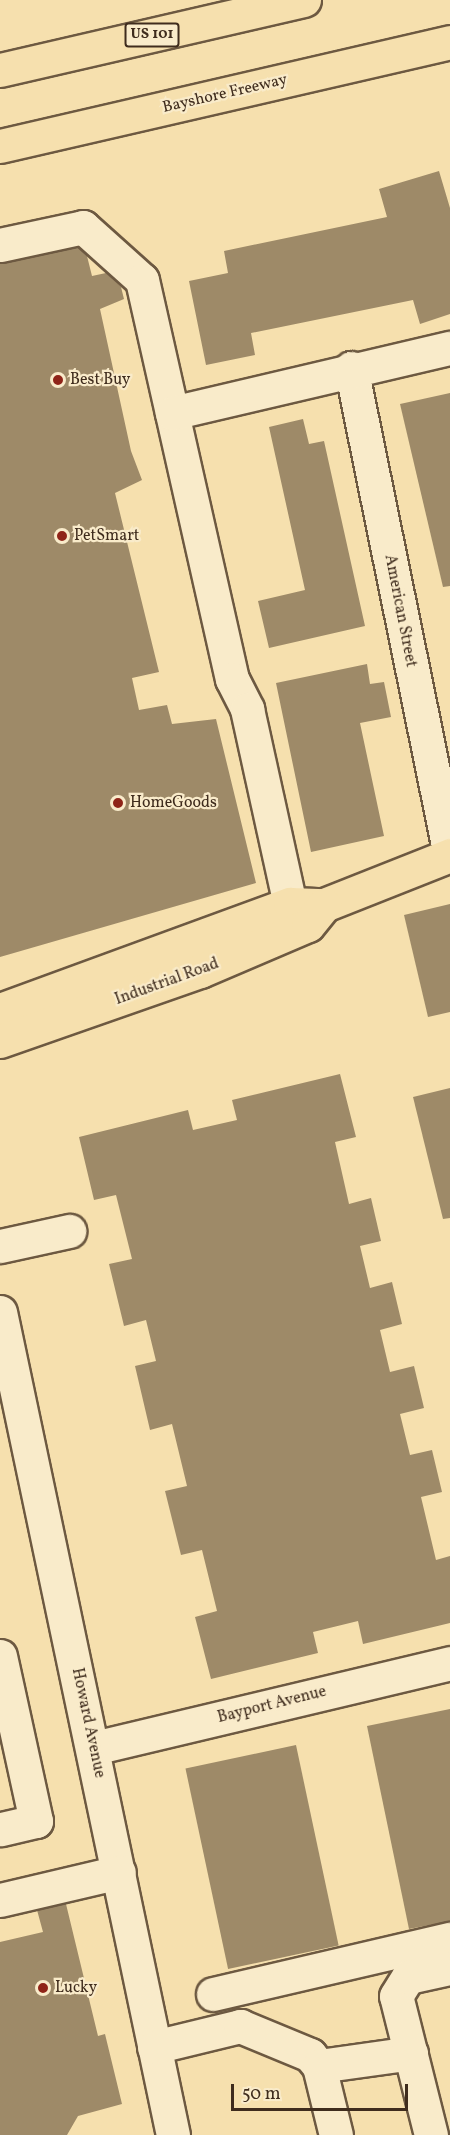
<!DOCTYPE html>
<style>
body{margin:0}
#map{position:relative;width:450px;height:2135px;overflow:hidden;background:#f6e0ae;font-family:Vollkorn,serif}
div>[style]{position:absolute}
[style*='--x']{left:calc(var(--x)*1px);top:calc(var(--y)*1px);width:calc(var(--w)*1px);rotate:calc(var(--a)*1deg)}
.building>*{inset:0;background:#9e8a68;transform-origin:0 0}
.roads{filter:drop-shadow(2px 0 #6d5941) drop-shadow(-2px 0 #6d5941) drop-shadow(0 2px #6d5941) drop-shadow(0 -2px #6d5941)}
.minor>*{height:33px;margin:-16.5px;padding:0 16.5px;transform-origin:16.5px;border-radius:16.5px;background:#f9ebca}
.major>*{height:33px;margin:-16.5px;padding:0 16.5px;transform-origin:16.5px;border-radius:16.5px;background:#f6e0ae}
.highway>*{height:33px;margin:-16.5px;padding:0 16.5px;transform-origin:16.5px;border-radius:16.5px;background:#f6e0ae}
.dots>*{width:16px;height:16px;translate:-50% -50%;box-sizing:border-box;border:3px solid #f9ebca;border-radius:50%}
span{translate:-50% -50%;white-space:nowrap;text-align:center;line-height:1.15;-webkit-text-stroke:4.5px #f9ebca;paint-order:stroke}
.shield-label span{padding:2px 4px;background:#f9ebca;border:2px solid;border-radius:4px;-webkit-text-stroke-width:0}
.shield-label{font-size:15px;color:#3f2c1d;font-weight:700}
.street-label{font-size:16px;color:#3f2c1d}
.poi-label{font-size:16px;color:#3f2c1d}
.left{translate:0 -50%;text-align:left}
.scale{position:absolute;left:231px;top:2084px;width:177px;height:27px;box-sizing:border-box;border:3px solid #3f2c1d;border-top:0;padding-left:8px;font-size:18px;line-height:21px;white-space:nowrap;color:#3f2c1d;-webkit-text-stroke:4px #f9ebca;paint-order:stroke}
</style>
<div id="map">
<div class="building">
<i style="clip-path:polygon(439px 171px,450px 208px,450px 314px,420px 324px,413px 300px,251px 333px,255px 355px,206px 365px,189px 281px,228px 273px,224px 251px,387px 217px,379px 189px)"></i>
<i style="clip-path:polygon(78px 247px,87px 256px,92px 276px,106px 273px,121px 287px,124px 299px,100px 309px,131px 451px,142px 480px,115px 493px,159px 672px,132px 678px,139px 710px,167px 705px,172px 724px,216px 719px,256px 883px,0 957px,0 263px)"></i>
<i style="clip-path:polygon(450px 393px,450px 586px,443px 587px,400px 404px)"></i>
<i style="clip-path:polygon(303px 419px,309px 444px,324px 441px,365px 626px,269px 648px,258px 601px,305px 590px,269px 427px)"></i>
<i style="clip-path:polygon(367px 664px,370px 684px,384px 682px,391px 717px,360px 723px,384px 836px,311px 852px,276px 683px)"></i>
<i style="clip-path:polygon(450px 904px,450px 1012px,428px 1017px,404px 915px)"></i>
<i style="clip-path:polygon(340px 1074px,356px 1137px,335px 1142px,349px 1204px,371px 1198px,381px 1241px,360px 1246px,370px 1288px,392px 1282px,402px 1324px,380px 1330px,390px 1372px,414px 1366px,424px 1408px,400px 1414px,410px 1455px,432px 1450px,442px 1492px,421px 1497px,436px 1560px,450px 1556px,450px 1623px,363px 1644px,358px 1621px,313px 1632px,318px 1653px,211px 1679px,195px 1617px,217px 1611px,202px 1550px,181px 1555px,165px 1491px,187px 1486px,172px 1424px,150px 1430px,135px 1366px,156px 1361px,146px 1320px,124px 1326px,109px 1264px,132px 1259px,116px 1195px,94px 1200px,79px 1137px,188px 1110px,193px 1130px,237px 1120px,232px 1100px)"></i>
<i style="clip-path:polygon(450px 1088px,450px 1218px,443px 1219px,413px 1097px)"></i>
<i style="clip-path:polygon(450px 1709px,450px 1921px,409px 1929px,367px 1726px)"></i>
<i style="left:296px;top:1745px;width:205px;height:113px;rotate:78deg"></i>
<i style="clip-path:polygon(66px 1904px,98px 2036px,105px 2034px,122px 2104px,78px 2116px,67px 2135px,0 2135px,0 1942px,43px 1932px,37px 1910px)"></i>
</div>
<div class="roads">
<div class="minor">
<i style="--x:0;--y:245;--w:85;--a:-12.2"></i>
<i style="--x:83;--y:227;--w:79;--a:41.9"></i>
<i style="--x:142;--y:280;--w:409;--a:77.3"></i>
<i style="--x:232;--y:679;--w:34;--a:63"></i>
<i style="--x:247;--y:709;--w:200;--a:77.6"></i>
<i style="--x:351;--y:368;--w:497;--a:78.5"></i>
<i style="--x:172;--y:413;--w:285;--a:-13.2"></i>
<i style="--x:0;--y:1246;--w:71;--a:-12.3"></i>
<i style="--x:0;--y:1312;--w:841;--a:78.13"></i>
<i style="--x:0;--y:1656;--w:169;--a:77.7"></i>
<i style="--x:36;--y:1821;--w:37;--a:167"></i>
<i style="--x:94;--y:1748;--w:366;--a:-13.4"></i>
<i style="--x:0;--y:1900;--w:122;--a:-13.2"></i>
<i style="--x:213;--y:1994;--w:243;--a:-13.1"></i>
<i style="--x:154;--y:2047;--w:89;--a:-13.7"></i>
<i style="--x:240;--y:2026;--w:76;--a:22.5"></i>
<i style="--x:310;--y:2055;--w:14;--a:51"></i>
<i style="--x:319;--y:2066;--w:71;--a:76.2"></i>
<i style="--x:319;--y:2066;--w:93;--a:-8"></i>
<i style="--x:431;--y:2135;--w:143;--a:-104.1"></i>
<i style="--x:396;--y:1996;--w:22;--a:-58"></i>
<i style="--x:408;--y:1977;--w:43;--a:-12.1"></i>
</div>
<div class="major">
<i style="--x:0;--y:1010;--w:309;--a:-20.1"></i>
<i style="--x:290;--y:904;--w:34;--a:2"></i>
<i style="--x:324;--y:905;--w:136;--a:-21.6"></i>
<i style="--x:0;--y:1041;--w:212;--a:-19.3"></i>
<i style="--x:200;--y:971;--w:117;--a:-23.1"></i>
<i style="--x:308;--y:925;--w:26;--a:-51"></i>
</div>
<div class="highway">
<i style="--x:0;--y:70;--w:312;--a:-13"></i>
<i style="--x:0;--y:146;--w:462;--a:-13"></i>
</div>
</div>
<div class="dots">
<i style="left:58px;top:380px;background:#8f2418"></i>
<i style="left:62px;top:536px;background:#8f2418"></i>
<i style="left:118px;top:803px;background:#8f2418"></i>
<i style="left:43px;top:1988px;background:#8f2418"></i>
</div>
<div class="shield-label">
<span style="left:152px;top:35px">US 101</span>
</div>
<div class="street-label">
<span style="left:225px;top:94px;rotate:-13deg">Bayshore Freeway</span>
<span style="left:400px;top:611px;rotate:79deg">American Street</span>
<span style="left:167px;top:982px;rotate:-20deg">Industrial Road</span>
<span style="left:272px;top:1705px;rotate:-14deg">Bayport Avenue</span>
<span style="left:88px;top:1723px;rotate:78deg">Howard Avenue</span>
</div>
<div class="poi-label">
<span class="left" style="left:70px;top:380px">Best Buy</span>
<span class="left" style="left:74px;top:536px">PetSmart</span>
<span class="left" style="left:130px;top:803px">HomeGoods</span>
<span class="left" style="left:55px;top:1988px">Lucky</span>
</div>
<div class="scale">50 m</div>
</div>
